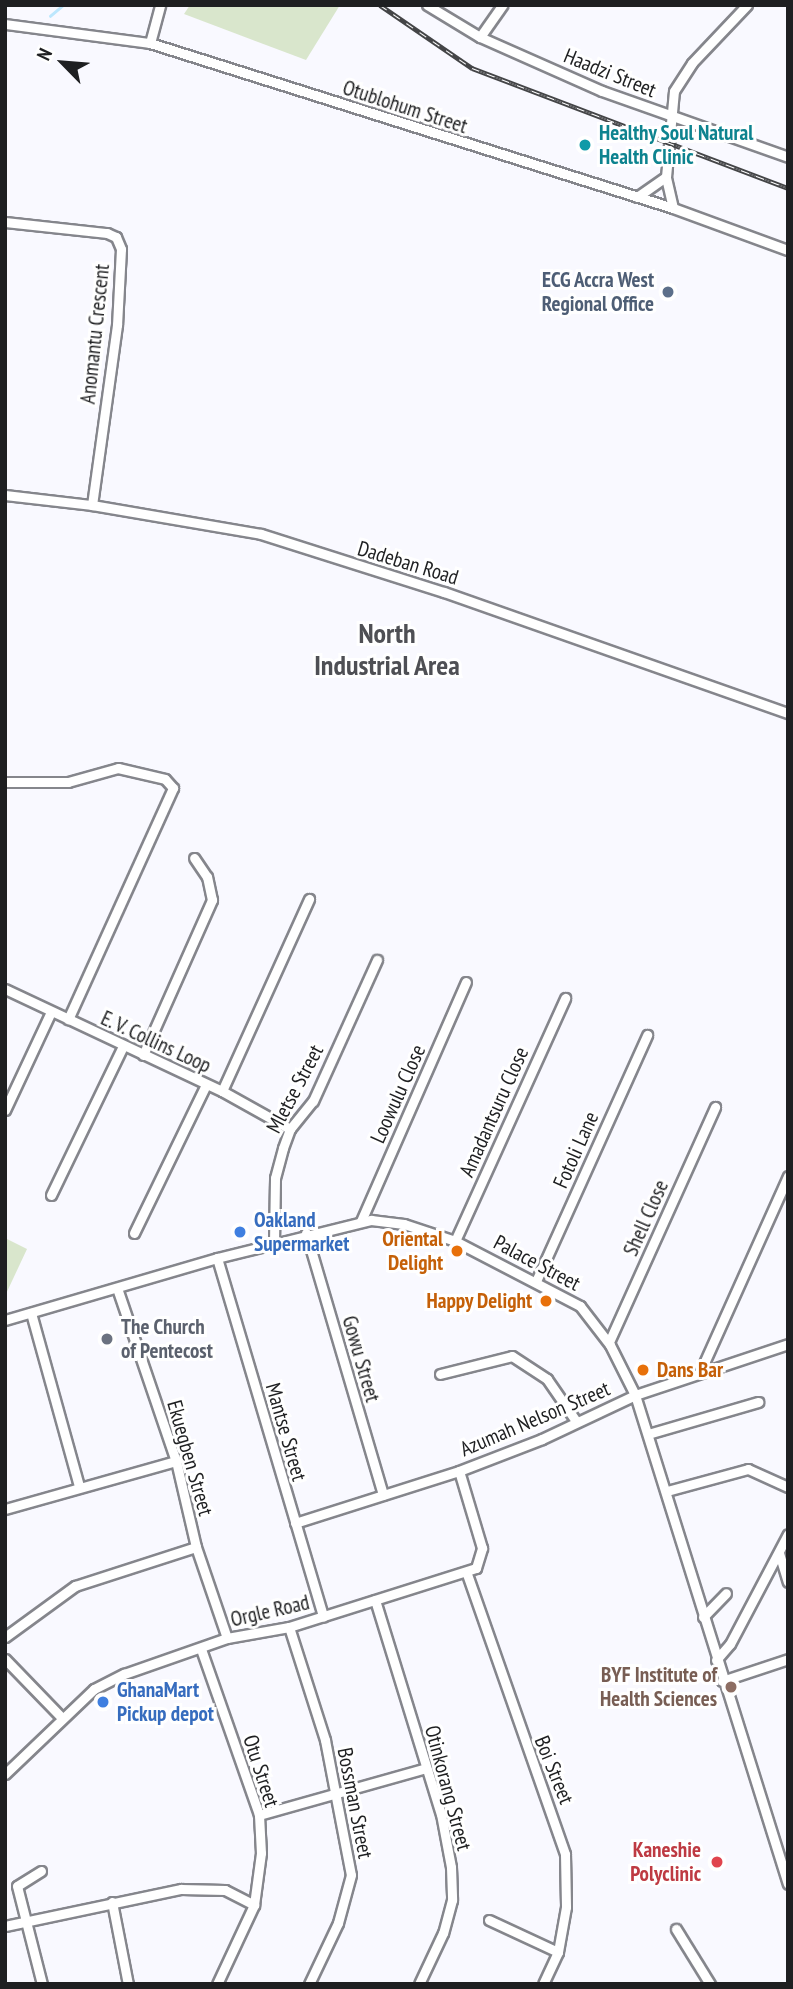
<!DOCTYPE html>
<style>
body{margin:0}
#map{position:relative;width:793px;height:1989px;overflow:hidden;background:#f9f9ff;font-family:"PT Sans Narrow",sans-serif}
div>[style]{position:absolute}
[style*='--x']{left:calc(var(--x)*1px);top:calc(var(--y)*1px);width:calc(var(--w)*1px);rotate:calc(var(--a)*1deg)}
.green>*{inset:0;background:#d9e6cc}
.stream>*{height:2.5px;margin:-1.25px;padding:0 1.25px;transform-origin:1.25px;border-radius:1.25px;background:#bce7fd}
.roads{filter:drop-shadow(2px 0 #85868c) drop-shadow(-2px 0 #85868c) drop-shadow(0 2px #85868c) drop-shadow(0 -2px #85868c)}
.minor>*{height:9px;margin:-4.5px;padding:0 4.5px;transform-origin:4.5px;border-radius:4.5px;background:#fff}
.rail>*{height:5px;margin-top:-2.5px;transform-origin:0;background:repeating-linear-gradient(90deg,#fff 0 8px,#444547 0 16px);box-sizing:border-box;border-block:2px solid #444547}
.dots>*{width:19px;height:19px;translate:-50% -50%;box-sizing:border-box;border:4px solid #fff;border-radius:50%}
span{translate:-50% -50%;white-space:nowrap;text-align:center;line-height:1.15;-webkit-text-stroke:6px #fff;paint-order:stroke}
.street-label{font-size:21px;color:#1e1f21}
.culture-label{font-size:21px;color:#0d838f;font-weight:700}
.left{translate:0 -50%;text-align:left}
.service-label{font-size:21px;color:#4e5e75;font-weight:700}
.right{translate:-100% -50%;text-align:right}
.shop-label{font-size:21px;color:#366cbe;font-weight:700}
.food-label{font-size:21px;color:#c56008;font-weight:700}
.worship-label{font-size:21px;color:#5b616d;font-weight:700}
.education-label{font-size:21px;color:#785e54;font-weight:700}
.health-label{font-size:21px;color:#be3a42;font-weight:700}
.district-label{font-size:28px;color:#4e4f54;font-weight:700}
.frame{position:absolute;inset:0;border:7px solid #1e1f21;pointer-events:none}
.north{position:absolute;left:28px;top:28px;width:70px;height:70px;-webkit-text-stroke:5px #fff;paint-order:stroke;rotate:295deg;font-size:19px;font-weight:700;line-height:28px;text-align:center;color:#1e1f21}
.north::after{content:'';display:block;margin:auto;width:24px;height:32px;background:#1e1f21;clip-path:polygon(50% 0,100% 100%,50% 72%,0 100%)}
</style>
<div id="map">
<div class="green">
<i style="clip-path:polygon(190px 5px,340px 5px,306px 60px,184px 14px)"></i>
<i style="clip-path:polygon(5px 1238px,27px 1249px,5px 1296px)"></i>
</div>
<div class="stream">
<i style="--x:50;--y:16;--w:17;--a:-40"></i>
</div>
<div class="roads">
<div class="minor">
<i style="--x:427;--y:5;--w:62;--a:31.1"></i>
<i style="--x:480;--y:37;--w:133;--a:23.9"></i>
<i style="--x:602;--y:91;--w:197;--a:19.5"></i>
<i style="--x:5;--y:24;--w:146;--a:7.5"></i>
<i style="--x:150;--y:43;--w:548;--a:17.51"></i>
<i style="--x:673;--y:208;--w:122;--a:20.1"></i>
<i style="--x:480;--y:37;--w:39;--a:-55"></i>
<i style="--x:150;--y:43;--w:39;--a:-75"></i>
<i style="--x:637;--y:197;--w:35;--a:-35"></i>
<i style="--x:673;--y:208;--w:32;--a:-103"></i>
<i style="--x:666;--y:177;--w:86;--a:-84.7"></i>
<i style="--x:674;--y:91;--w:33;--a:-57"></i>
<i style="--x:692;--y:63;--w:80;--a:-46.5"></i>
<i style="--x:5;--y:222;--w:103;--a:6.2"></i>
<i style="--x:107;--y:233;--w:10;--a:24"></i>
<i style="--x:116;--y:237;--w:13;--a:67"></i>
<i style="--x:121;--y:249;--w:76;--a:93"></i>
<i style="--x:117;--y:325;--w:182;--a:97.9"></i>
<i style="--x:5;--y:495;--w:88;--a:6.6"></i>
<i style="--x:92;--y:505;--w:171;--a:9.7"></i>
<i style="--x:261;--y:534;--w:192;--a:17.6"></i>
<i style="--x:444;--y:592;--w:365;--a:19.4"></i>
<i style="--x:5;--y:782;--w:63;--a:0"></i>
<i style="--x:68;--y:782;--w:52;--a:-15.6"></i>
<i style="--x:118;--y:768;--w:48;--a:13.2"></i>
<i style="--x:165;--y:779;--w:12;--a:48"></i>
<i style="--x:173;--y:788;--w:254;--a:114.4"></i>
<i style="--x:5;--y:989;--w:240;--a:25.2"></i>
<i style="--x:222;--y:1091;--w:78;--a:29.2"></i>
<i style="--x:143;--y:1055;--w:170;--a:-66"></i>
<i style="--x:212;--y:900;--w:24;--a:-102"></i>
<i style="--x:207;--y:877;--w:23;--a:-124"></i>
<i style="--x:222;--y:1091;--w:211;--a:-65.6"></i>
<i style="--x:5;--y:1110;--w:108;--a:-64.9"></i>
<i style="--x:51;--y:1195;--w:165;--a:-64.2"></i>
<i style="--x:361;--y:1221;--w:261;--a:-66.3"></i>
<i style="--x:134;--y:1233;--w:165;--a:-64.1"></i>
<i style="--x:306;--y:1233;--w:273;--a:73.6"></i>
<i style="--x:455;--y:1241;--w:267;--a:-65.6"></i>
<i style="--x:274;--y:1243;--w:65;--a:-89.1"></i>
<i style="--x:275;--y:1178;--w:31;--a:-75"></i>
<i style="--x:283;--y:1148;--w:20;--a:-70"></i>
<i style="--x:290;--y:1129;--w:36;--a:-51"></i>
<i style="--x:313;--y:1101;--w:155;--a:-65.6"></i>
<i style="--x:217;--y:1258;--w:374;--a:73.5"></i>
<i style="--x:537;--y:1279;--w:268;--a:-65.7"></i>
<i style="--x:117;--y:1288;--w:183;--a:71.2"></i>
<i style="--x:176;--y:1461;--w:88;--a:76.9"></i>
<i style="--x:196;--y:1547;--w:96;--a:71.2"></i>
<i style="--x:31;--y:1313;--w:180;--a:74.5"></i>
<i style="--x:5;--y:1320;--w:221;--a:-16.3"></i>
<i style="--x:217;--y:1258;--w:159;--a:-13.9"></i>
<i style="--x:371;--y:1220;--w:33;--a:7"></i>
<i style="--x:404;--y:1224;--w:54;--a:18.4"></i>
<i style="--x:455;--y:1241;--w:141;--a:27.5"></i>
<i style="--x:580;--y:1306;--w:49;--a:52.4"></i>
<i style="--x:610;--y:1345;--w:56;--a:63.4"></i>
<i style="--x:635;--y:1395;--w:512;--a:72.63"></i>
<i style="--x:609;--y:1342;--w:258;--a:-65.7"></i>
<i style="--x:700;--y:1372;--w:215;--a:-65.8"></i>
<i style="--x:440;--y:1374;--w:74;--a:-14"></i>
<i style="--x:512;--y:1356;--w:42;--a:33.3"></i>
<i style="--x:547;--y:1379;--w:51;--a:55.4"></i>
<i style="--x:648;--y:1434;--w:115;--a:-16.2"></i>
<i style="--x:667;--y:1491;--w:84;--a:-15.2"></i>
<i style="--x:748;--y:1469;--w:44;--a:24.2"></i>
<i style="--x:5;--y:1509;--w:178;--a:-15.7"></i>
<i style="--x:295;--y:1523;--w:172;--a:-17.6"></i>
<i style="--x:459;--y:1471;--w:89;--a:-21.1"></i>
<i style="--x:542;--y:1439;--w:103;--a:-25.3"></i>
<i style="--x:635;--y:1395;--w:161;--a:-18.4"></i>
<i style="--x:779;--y:1553;--w:30;--a:73"></i>
<i style="--x:467;--y:1574;--w:297;--a:70.7"></i>
<i style="--x:565;--y:1854;--w:53;--a:88.9"></i>
<i style="--x:566;--y:1907;--w:46;--a:100.1"></i>
<i style="--x:558;--y:1952;--w:35;--a:115"></i>
<i style="--x:375;--y:1600;--w:224;--a:72.9"></i>
<i style="--x:441;--y:1814;--w:54;--a:79.3"></i>
<i style="--x:451;--y:1867;--w:33;--a:88"></i>
<i style="--x:452;--y:1900;--w:34;--a:105"></i>
<i style="--x:443;--y:1933;--w:56;--a:115.2"></i>
<i style="--x:703;--y:1617;--w:33;--a:-46"></i>
<i style="--x:289;--y:1627;--w:119;--a:72.3"></i>
<i style="--x:325;--y:1740;--w:137;--a:79.1"></i>
<i style="--x:351;--y:1875;--w:50;--a:105.2"></i>
<i style="--x:338;--y:1923;--w:68;--a:115.4"></i>
<i style="--x:5;--y:1637;--w:87;--a:-36.1"></i>
<i style="--x:75;--y:1586;--w:127;--a:-17.9"></i>
<i style="--x:201;--y:1649;--w:176;--a:70.7"></i>
<i style="--x:259;--y:1815;--w:38;--a:87"></i>
<i style="--x:261;--y:1853;--w:52;--a:97.7"></i>
<i style="--x:254;--y:1905;--w:87;--a:115.1"></i>
<i style="--x:5;--y:1659;--w:82;--a:46"></i>
<i style="--x:716;--y:1660;--w:21;--a:-49"></i>
<i style="--x:730;--y:1644;--w:124;--a:-62.2"></i>
<i style="--x:722;--y:1681;--w:70;--a:-18.4"></i>
<i style="--x:5;--y:1774;--w:123;--a:-43.7"></i>
<i style="--x:94;--y:1689;--w:34;--a:-27"></i>
<i style="--x:124;--y:1674;--w:109;--a:-19.3"></i>
<i style="--x:227;--y:1638;--w:63;--a:-10.1"></i>
<i style="--x:289;--y:1627;--w:196;--a:-17.5"></i>
<i style="--x:476;--y:1568;--w:21;--a:-73"></i>
<i style="--x:482;--y:1548;--w:80;--a:-106.6"></i>
<i style="--x:259;--y:1815;--w:173;--a:-15.7"></i>
<i style="--x:41;--y:1871;--w:28;--a:148"></i>
<i style="--x:17;--y:1886;--w:101;--a:75.7"></i>
<i style="--x:112;--y:1902;--w:84;--a:79"></i>
<i style="--x:489;--y:1920;--w:76;--a:24.9"></i>
<i style="--x:5;--y:1926;--w:180;--a:-11.9"></i>
<i style="--x:181;--y:1889;--w:44;--a:1.3"></i>
<i style="--x:225;--y:1890;--w:33;--a:27"></i>
<i style="--x:676;--y:1929;--w:65;--a:58.3"></i>
</div>
</div>
<div class="rail">
<i style="--x:380;--y:5;--w:112;--a:34.4"></i>
<i style="--x:472;--y:68;--w:338;--a:20.8"></i>
</div>
<div class="dots">
<i style="left:585px;top:145px;background:#0f9aa8"></i>
<i style="left:668px;top:292px;background:#5c6f8a"></i>
<i style="left:240px;top:1232px;background:#3f7fe0"></i>
<i style="left:457px;top:1251px;background:#e8710a"></i>
<i style="left:546px;top:1301px;background:#e8710a"></i>
<i style="left:107px;top:1339px;background:#6b7280"></i>
<i style="left:643px;top:1370px;background:#e8710a"></i>
<i style="left:731px;top:1687px;background:#8d6e63"></i>
<i style="left:103px;top:1702px;background:#3f7fe0"></i>
<i style="left:717px;top:1862px;background:#e0444e"></i>
</div>
<div class="street-label">
<span style="left:610px;top:73px;rotate:22deg">Haadzi Street</span>
<span style="left:405px;top:107px;rotate:18deg">Otublohum Street</span>
<span style="left:95px;top:334px;rotate:-84deg">Anomantu Crescent</span>
<span style="left:408px;top:563px;rotate:17deg">Dadeban Road</span>
<span style="left:156px;top:1042px;rotate:25deg">E. V. Collins Loop</span>
<span style="left:295px;top:1089px;rotate:-62deg">Mletse Street</span>
<span style="left:398px;top:1094px;rotate:-66deg">Loowulu Close</span>
<span style="left:494px;top:1112px;rotate:-66deg">Amadantsuru Close</span>
<span style="left:576px;top:1150px;rotate:-66deg">Fotoli Lane</span>
<span style="left:646px;top:1218px;rotate:-66deg">Shell Close</span>
<span style="left:537px;top:1263px;rotate:28deg">Palace Street</span>
<span style="left:361px;top:1359px;rotate:74deg">Gowu Street</span>
<span style="left:535px;top:1419px;rotate:-23deg">Azumah Nelson Street</span>
<span style="left:286px;top:1432px;rotate:74deg">Mantse Street</span>
<span style="left:190px;top:1458px;rotate:74deg">Ekuegben Street</span>
<span style="left:270px;top:1611px;rotate:-13deg">Orgle Road</span>
<span style="left:554px;top:1770px;rotate:68deg">Boi Street</span>
<span style="left:261px;top:1771px;rotate:72deg">Otu Street</span>
<span style="left:448px;top:1788px;rotate:75deg">Otinkorang Street</span>
<span style="left:355px;top:1803px;rotate:79deg">Bossman Street</span>
</div>
<div class="culture-label">
<span class="left" style="left:599px;top:145px">Healthy Soul Natural<br>Health Clinic</span>
</div>
<div class="service-label">
<span class="right" style="left:654px;top:292px">ECG Accra West<br>Regional Office</span>
</div>
<div class="shop-label">
<span class="left" style="left:254px;top:1232px">Oakland<br>Supermarket</span>
<span class="left" style="left:117px;top:1702px">GhanaMart<br>Pickup depot</span>
</div>
<div class="food-label">
<span class="right" style="left:443px;top:1251px">Oriental<br>Delight</span>
<span class="right" style="left:532px;top:1301px">Happy Delight</span>
<span class="left" style="left:657px;top:1370px">Dans Bar</span>
</div>
<div class="worship-label">
<span class="left" style="left:121px;top:1339px">The Church<br>of Pentecost</span>
</div>
<div class="education-label">
<span class="right" style="left:717px;top:1687px">BYF Institute of<br>Health Sciences</span>
</div>
<div class="health-label">
<span class="right" style="left:701px;top:1862px">Kaneshie<br>Polyclinic</span>
</div>
<div class="district-label">
<span style="left:387px;top:649px">North<br>Industrial Area</span>
</div>
<div class="frame"></div>
<div class="north">N</div>
</div>
